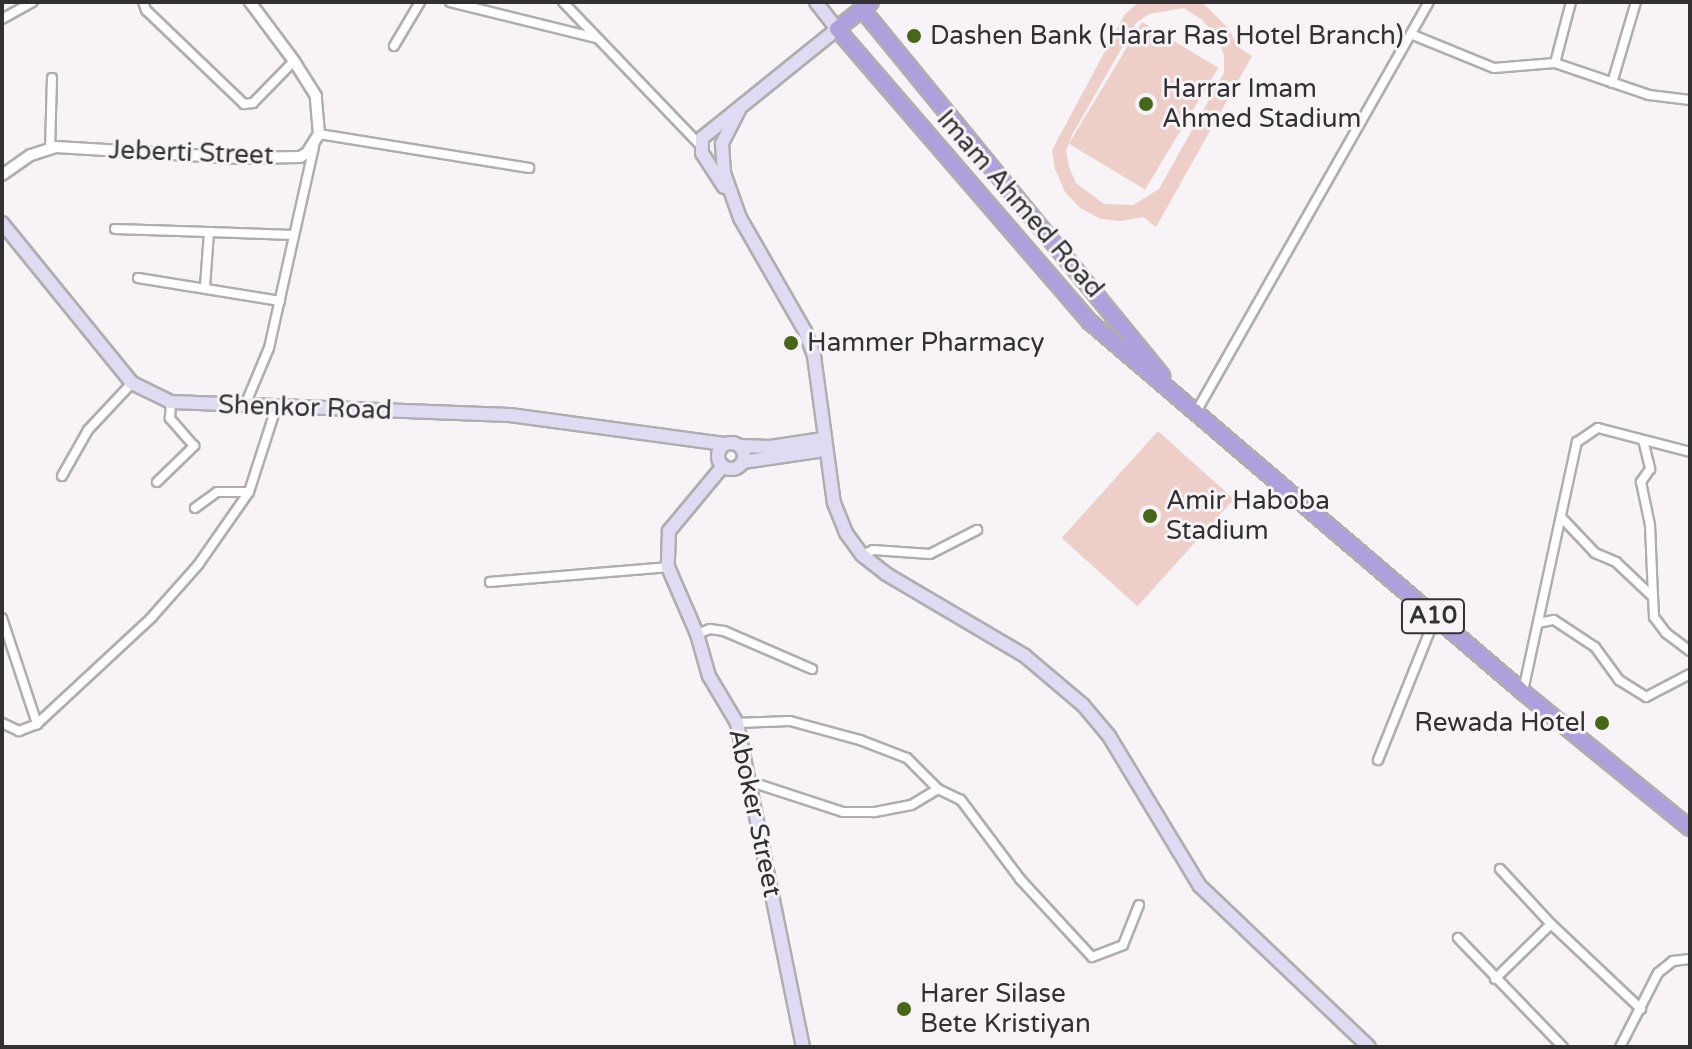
<!DOCTYPE html>
<style>
body{margin:0}
#map{position:relative;width:1692px;height:1049px;overflow:hidden;background:#f7f3f7;font-family:"Varela Round",sans-serif}
div>[style]{position:absolute}
[style*='--x']{left:calc(var(--x)*1px);top:calc(var(--y)*1px);width:calc(var(--w)*1px);rotate:calc(var(--a)*1deg)}
.green>*{inset:0;background:#eecec8;transform-origin:0 0}
.roads{filter:drop-shadow(2px 0 #b0adb0) drop-shadow(-2px 0 #b0adb0) drop-shadow(0 2px #b0adb0) drop-shadow(0 -2px #b0adb0)}
.minor>*{height:8px;margin:-4px;padding:0 4px;transform-origin:4px;border-radius:4px;background:#fff}
.tertiary>*{height:10px;margin:-5px;padding:0 5px;transform-origin:5px;border-radius:5px;background:#fff}
.secondary>*{height:12px;margin:-6px;padding:0 6px;transform-origin:6px;border-radius:6px;background:#e0dbf2}
.secondary>.ring{margin:-6px;padding:0;box-sizing:content-box;background:none;border:12px solid #e0dbf2;border-radius:50%}
.trunk>*{height:14px;margin:-7px;padding:0 7px;transform-origin:7px;border-radius:7px;background:#aea0dc}
.dots>*{width:22px;height:22px;translate:-50% -50%;box-sizing:border-box;border:4px solid #f7f3f7;border-radius:50%}
span{translate:-50% -50%;white-space:nowrap;text-align:center;line-height:1.15;-webkit-text-stroke:6px #f7f3f7;paint-order:stroke}
.shield-label span{padding:2px 6px;background:#f7f3f7;border:2px solid;border-radius:6px;-webkit-text-stroke-width:0}
.shield-label{font-size:24px;color:#323032;font-weight:700}
.poi-label{font-size:26px;color:#323032}
.left{translate:0 -50%;text-align:left}
.right{translate:-100% -50%;text-align:right}
.street-label{font-size:26px;color:#323032}
.frame{position:absolute;inset:0;border:4px solid #323032;pointer-events:none}
</style>
<div id="map">
<div class="green">
<i style="clip-path:polygon(evenodd,1139px 2px,1202px 2px,1229px 29px,1238px 47px,1252px 56px,1156px 227px,1143px 217px,1121px 221px,1101px 219px,1080px 208px,1065px 192px,1055px 169px,1052px 150px,1125px 14px,1139px 2px,1184px 8px,1201px 19px,1216px 35px,1224px 55px,1224px 73px,1159px 189px,1133px 205px,1104px 204px,1076px 183px,1069px 167px,1066px 151px,1072px 135px,1136px 23px,1149px 14px,1184px 8px)"></i>
<i style="left:1142px;top:22px;width:89px;height:142px;rotate:31deg"></i>
<i style="left:1158px;top:431px;width:102px;height:144px;rotate:42deg"></i>
</div>
<div class="roads">
<div class="minor">
<i style="--x:143;--y:2;--w:9;--a:69"></i>
<i style="--x:146;--y:10;--w:136;--a:43.8"></i>
<i style="--x:244;--y:104;--w:9;--a:-6"></i>
<i style="--x:253;--y:103;--w:59;--a:-45.7"></i>
<i style="--x:450;--y:2;--w:151;--a:13.8"></i>
<i style="--x:563;--y:2;--w:198;--a:46.2"></i>
<i style="--x:2;--y:19;--w:35;--a:-29"></i>
<i style="--x:1413;--y:35;--w:87;--a:22.2"></i>
<i style="--x:1494;--y:68;--w:61;--a:-4.7"></i>
<i style="--x:1555;--y:63;--w:99;--a:18.8"></i>
<i style="--x:1649;--y:95;--w:41;--a:7"></i>
<i style="--x:394;--y:46;--w:51;--a:-59.4"></i>
<i style="--x:1555;--y:63;--w:63;--a:-75.3"></i>
<i style="--x:1612;--y:83;--w:84;--a:-73.5"></i>
<i style="--x:319;--y:134;--w:213;--a:9.2"></i>
<i style="--x:50;--y:149;--w:71;--a:-88.4"></i>
<i style="--x:115;--y:229;--w:94;--a:1.8"></i>
<i style="--x:209;--y:232;--w:55;--a:94.2"></i>
<i style="--x:209;--y:232;--w:84;--a:2"></i>
<i style="--x:138;--y:278;--w:144;--a:9.2"></i>
<i style="--x:245;--y:405;--w:62;--a:-67.2"></i>
<i style="--x:269;--y:348;--w:207;--a:-77.4"></i>
<i style="--x:1196;--y:412;--w:472;--a:-60.4"></i>
<i style="--x:1643;--y:440;--w:30;--a:76"></i>
<i style="--x:1650;--y:469;--w:16;--a:125"></i>
<i style="--x:1641;--y:482;--w:44;--a:78.2"></i>
<i style="--x:1650;--y:525;--w:72;--a:87.6"></i>
<i style="--x:62;--y:476;--w:53;--a:-60.5"></i>
<i style="--x:88;--y:430;--w:64;--a:-46.9"></i>
<i style="--x:157;--y:482;--w:52;--a:-44.2"></i>
<i style="--x:194;--y:446;--w:37;--a:-131"></i>
<i style="--x:170;--y:418;--w:16;--a:-86"></i>
<i style="--x:195;--y:508;--w:27;--a:-36"></i>
<i style="--x:217;--y:492;--w:32;--a:0"></i>
<i style="--x:1561;--y:517;--w:50;--a:46.6"></i>
<i style="--x:1595;--y:553;--w:23;--a:23"></i>
<i style="--x:1616;--y:562;--w:51;--a:43.4"></i>
<i style="--x:1653;--y:597;--w:20;--a:87"></i>
<i style="--x:1654;--y:617;--w:20;--a:53"></i>
<i style="--x:1666;--y:633;--w:30;--a:37"></i>
<i style="--x:862;--y:555;--w:12;--a:-24"></i>
<i style="--x:873;--y:550;--w:57;--a:4"></i>
<i style="--x:930;--y:554;--w:53;--a:-27.1"></i>
<i style="--x:490;--y:582;--w:179;--a:-4.8"></i>
<i style="--x:2;--y:618;--w:112;--a:71.7"></i>
<i style="--x:1538;--y:623;--w:16;--a:-11"></i>
<i style="--x:1554;--y:620;--w:49;--a:33.4"></i>
<i style="--x:1595;--y:647;--w:41;--a:54"></i>
<i style="--x:1619;--y:680;--w:32;--a:32"></i>
<i style="--x:1646;--y:697;--w:50;--a:-27.6"></i>
<i style="--x:697;--y:634;--w:14;--a:-21"></i>
<i style="--x:710;--y:629;--w:14;--a:8"></i>
<i style="--x:724;--y:631;--w:96;--a:23.4"></i>
<i style="--x:1523;--y:691;--w:255;--a:-77.8"></i>
<i style="--x:1577;--y:442;--w:25;--a:-34"></i>
<i style="--x:1598;--y:428;--w:95;--a:14.6"></i>
<i style="--x:2;--y:723;--w:19;--a:25"></i>
<i style="--x:19;--y:731;--w:19;--a:-21"></i>
<i style="--x:37;--y:724;--w:156;--a:-42.9"></i>
<i style="--x:151;--y:618;--w:71;--a:-48.4"></i>
<i style="--x:198;--y:565;--w:89;--a:-55.1"></i>
<i style="--x:249;--y:492;--w:88;--a:-72.2"></i>
<i style="--x:737;--y:723;--w:53;--a:-2.2"></i>
<i style="--x:790;--y:721;--w:73;--a:15.2"></i>
<i style="--x:860;--y:740;--w:50;--a:21"></i>
<i style="--x:907;--y:758;--w:44;--a:45"></i>
<i style="--x:938;--y:789;--w:31;--a:149"></i>
<i style="--x:911;--y:805;--w:38;--a:169"></i>
<i style="--x:874;--y:812;--w:31;--a:180"></i>
<i style="--x:843;--y:812;--w:97;--a:-161.9"></i>
<i style="--x:1378;--y:760;--w:153;--a:-68.1"></i>
<i style="--x:938;--y:789;--w:25;--a:26"></i>
<i style="--x:961;--y:800;--w:99;--a:53.2"></i>
<i style="--x:1020;--y:879;--w:106;--a:47.3"></i>
<i style="--x:1092;--y:957;--w:33;--a:-21"></i>
<i style="--x:1123;--y:945;--w:43;--a:-68.2"></i>
<i style="--x:1500;--y:869;--w:75;--a:47.2"></i>
<i style="--x:1551;--y:924;--w:124;--a:43.4"></i>
<i style="--x:1458;--y:938;--w:151;--a:46.1"></i>
<i style="--x:1495;--y:979;--w:78;--a:-44.5"></i>
<i style="--x:1620;--y:1047;--w:83;--a:-62.8"></i>
<i style="--x:1658;--y:973;--w:19;--a:-39"></i>
<i style="--x:1673;--y:961;--w:17;--a:-7"></i>
</div>
<div class="tertiary">
<i style="--x:2;--y:175;--w:35;--a:-35"></i>
<i style="--x:31;--y:155;--w:26;--a:-18"></i>
<i style="--x:56;--y:147;--w:184;--a:3.4"></i>
<i style="--x:240;--y:158;--w:60;--a:-1"></i>
<i style="--x:300;--y:157;--w:8;--a:-30"></i>
<i style="--x:307;--y:153;--w:22;--a:-58"></i>
<i style="--x:319;--y:134;--w:38;--a:-95"></i>
<i style="--x:316;--y:96;--w:41;--a:-122.2"></i>
<i style="--x:294;--y:61;--w:74;--a:-126.7"></i>
</div>
<div class="secondary">
<i style="--x:739;--y:110;--w:38;--a:117"></i>
<i style="--x:722;--y:144;--w:29;--a:86"></i>
<i style="--x:724;--y:173;--w:48;--a:70.4"></i>
<i style="--x:740;--y:218;--w:130;--a:60.1"></i>
<i style="--x:805;--y:331;--w:27;--a:70"></i>
<i style="--x:814;--y:356;--w:148;--a:82.3"></i>
<i style="--x:834;--y:503;--w:32;--a:68"></i>
<i style="--x:846;--y:533;--w:27;--a:54"></i>
<i style="--x:862;--y:555;--w:31;--a:38"></i>
<i style="--x:886;--y:574;--w:161;--a:30.5"></i>
<i style="--x:1025;--y:656;--w:76;--a:40.2"></i>
<i style="--x:1083;--y:705;--w:40;--a:50"></i>
<i style="--x:1109;--y:736;--w:175;--a:58.8"></i>
<i style="--x:1200;--y:886;--w:233;--a:43.6"></i>
<i style="--x:724;--y:187;--w:40;--a:-122.9"></i>
<i style="--x:702;--y:153;--w:15;--a:-90"></i>
<i style="--x:702;--y:138;--w:174;--a:-38.9"></i>
<i style="--x:837;--y:29;--w:34;--a:-128"></i>
<i style="--x:2;--y:223;--w:206;--a:50.9"></i>
<i style="--x:132;--y:383;--w:43;--a:26"></i>
<i style="--x:171;--y:402;--w:339;--a:2.2"></i>
<i style="--x:510;--y:415;--w:216;--a:7.7"></i>
<i class="ring" style="left:718px;top:443px;width:14px;height:14px"></i>
<i style="--x:740;--y:446;--w:30;--a:2"></i>
<i style="--x:770;--y:447;--w:54;--a:-8.6"></i>
<i style="--x:743;--y:462;--w:82;--a:-8.4"></i>
<i style="--x:723;--y:466;--w:85;--a:129.7"></i>
<i style="--x:669;--y:531;--w:36;--a:92"></i>
<i style="--x:668;--y:567;--w:73;--a:66.6"></i>
<i style="--x:697;--y:634;--w:44;--a:74.1"></i>
<i style="--x:709;--y:676;--w:55;--a:59.2"></i>
<i style="--x:737;--y:723;--w:331;--a:78.5"></i>
</div>
<div class="trunk">
<i style="--x:871;--y:2;--w:43;--a:141.5"></i>
<i style="--x:837;--y:29;--w:387;--a:49.2"></i>
<i style="--x:1090;--y:322;--w:570;--a:40.51"></i>
<i style="--x:1523;--y:692;--w:215;--a:39.2"></i>
<i style="--x:862;--y:9;--w:474;--a:50.7"></i>
</div>
</div>
<div class="dots">
<i style="left:914px;top:36px;background:#48661a"></i>
<i style="left:1146px;top:104px;background:#48661a"></i>
<i style="left:791px;top:343px;background:#48661a"></i>
<i style="left:1150px;top:516px;background:#48661a"></i>
<i style="left:1602px;top:723px;background:#48661a"></i>
<i style="left:904px;top:1009px;background:#48661a"></i>
</div>
<div class="shield-label">
<span style="left:1433px;top:616px">A10</span>
</div>
<div class="poi-label">
<span class="left" style="left:930px;top:36px">Dashen Bank (Harar Ras Hotel Branch)</span>
<span class="left" style="left:1162px;top:104px">Harrar Imam<br>Ahmed Stadium</span>
<span class="left" style="left:807px;top:343px">Hammer Pharmacy</span>
<span class="left" style="left:1166px;top:516px">Amir Haboba<br>Stadium</span>
<span class="right" style="left:1586px;top:723px">Rewada Hotel</span>
<span class="left" style="left:920px;top:1009px">Harer Silase<br>Bete Kristiyan</span>
</div>
<div class="street-label">
<span style="left:191px;top:153px;rotate:2deg">Jeberti Street</span>
<span style="left:1020px;top:204px;rotate:49deg">Imam Ahmed Road</span>
<span style="left:305px;top:408px;rotate:2deg">Shenkor Road</span>
<span style="left:755px;top:813px;rotate:78deg">Aboker Street</span>
</div>
<div class="frame"></div>
</div>
